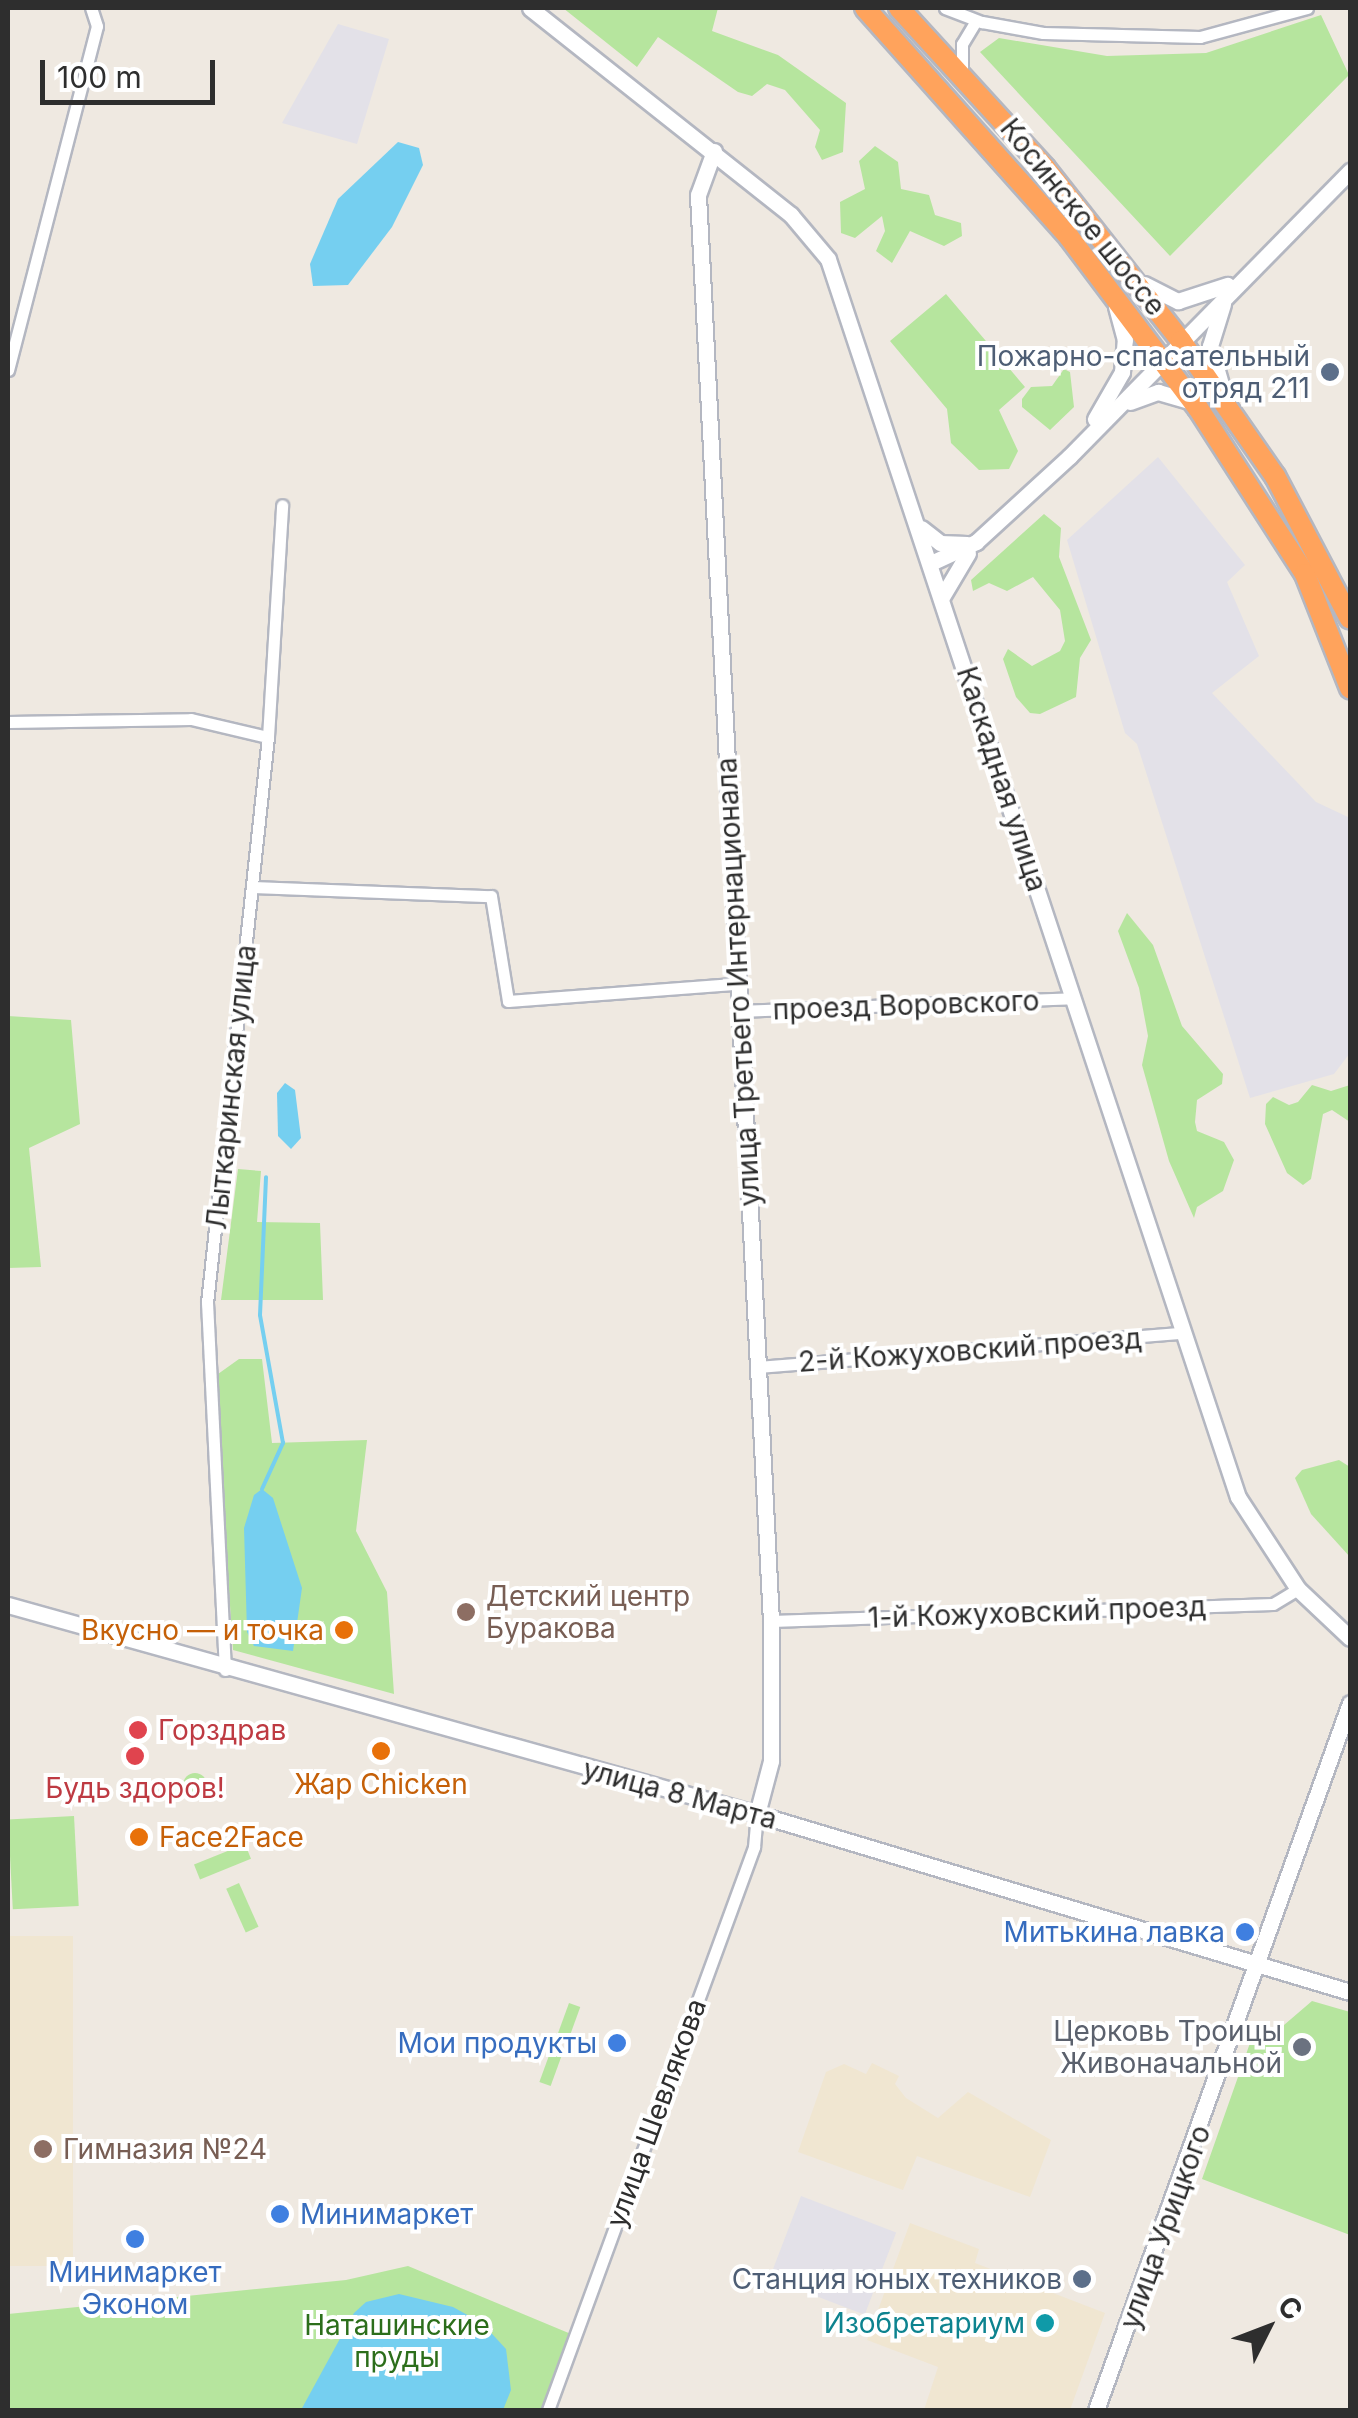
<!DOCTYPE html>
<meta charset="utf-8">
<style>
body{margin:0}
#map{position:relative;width:1358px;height:2418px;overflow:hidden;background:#efe9e1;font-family:Inter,sans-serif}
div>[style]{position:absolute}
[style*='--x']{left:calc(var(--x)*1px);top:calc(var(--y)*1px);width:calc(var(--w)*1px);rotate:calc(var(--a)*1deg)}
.industrial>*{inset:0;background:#e3e1e8;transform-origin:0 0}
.education>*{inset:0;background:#f0e6d1;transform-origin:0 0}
.green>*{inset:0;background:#b6e59e;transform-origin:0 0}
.round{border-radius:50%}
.water>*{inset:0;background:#75cff0}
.stream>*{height:4px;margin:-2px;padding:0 2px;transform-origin:2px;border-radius:2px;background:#75cff0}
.roads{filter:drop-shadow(2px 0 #b4b7c1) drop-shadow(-2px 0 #b4b7c1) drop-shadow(0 2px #b4b7c1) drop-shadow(0 -2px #b4b7c1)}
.street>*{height:11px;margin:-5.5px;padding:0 5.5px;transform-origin:5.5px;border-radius:5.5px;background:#fff}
.secondary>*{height:15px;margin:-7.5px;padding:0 7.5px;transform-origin:7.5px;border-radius:7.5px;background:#fff}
.highway>*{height:20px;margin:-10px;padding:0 10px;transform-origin:10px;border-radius:10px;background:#ffa35c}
.dots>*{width:28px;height:28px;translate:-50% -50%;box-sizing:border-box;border:5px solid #fff;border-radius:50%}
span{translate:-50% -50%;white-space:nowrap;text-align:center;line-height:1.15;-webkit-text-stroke:8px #fff;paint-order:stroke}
.street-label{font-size:28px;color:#2e2e2e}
.service-label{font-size:28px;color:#4e5e75}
.right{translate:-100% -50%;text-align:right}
.education-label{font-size:28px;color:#785e54}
.left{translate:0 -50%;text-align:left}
.food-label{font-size:28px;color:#c56008}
.health-label{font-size:28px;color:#be3a42}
.shop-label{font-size:28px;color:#366cbe}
.worship-label{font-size:28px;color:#5b616d}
.culture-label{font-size:28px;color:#0d838f}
.park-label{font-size:28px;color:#2c6e1b}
.frame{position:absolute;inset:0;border:10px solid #2e2e2e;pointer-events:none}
.north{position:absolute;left:1218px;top:2278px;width:100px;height:100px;-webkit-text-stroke:8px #fff;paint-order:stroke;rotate:48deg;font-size:28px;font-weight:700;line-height:40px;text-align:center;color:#2e2e2e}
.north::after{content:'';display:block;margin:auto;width:35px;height:45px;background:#2e2e2e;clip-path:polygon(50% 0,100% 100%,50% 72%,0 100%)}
.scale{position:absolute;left:40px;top:60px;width:175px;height:45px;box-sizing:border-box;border:5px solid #2e2e2e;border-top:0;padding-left:12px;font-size:30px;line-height:35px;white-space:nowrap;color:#2e2e2e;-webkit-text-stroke:8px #fff;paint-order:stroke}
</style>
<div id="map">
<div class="industrial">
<i style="clip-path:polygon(338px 24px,389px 39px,357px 144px,282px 123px)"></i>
<i style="clip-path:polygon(1158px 457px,1245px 565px,1227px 582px,1259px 656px,1212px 693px,1316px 802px,1350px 818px,1350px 1053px,1334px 1074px,1250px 1098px,1137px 744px,1125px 733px,1067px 540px)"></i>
<i style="left:801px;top:2196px;width:102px;height:88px;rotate:21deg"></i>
</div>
<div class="education">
<i style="left:8px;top:1936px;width:65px;height:330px"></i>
<i style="clip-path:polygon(872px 2063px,899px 2076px,895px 2084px,906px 2098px,938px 2118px,968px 2092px,1051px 2140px,1030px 2197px,917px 2156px,903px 2190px,798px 2152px,826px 2072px,844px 2064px,866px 2074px)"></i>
<i style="clip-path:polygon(910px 2223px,979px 2249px,975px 2263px,1105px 2313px,1070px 2410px,924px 2410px,938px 2367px,867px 2340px)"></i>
</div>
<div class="green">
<i style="clip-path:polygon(563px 8px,718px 8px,712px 31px,778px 55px,846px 103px,843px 152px,822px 160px,815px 147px,820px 130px,785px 90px,767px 84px,752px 96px,738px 92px,658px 37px,637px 67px)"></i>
<i style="clip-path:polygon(1321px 15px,1349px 75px,1170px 256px,980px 52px,999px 38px,1107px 56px,1206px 53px)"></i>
<i style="clip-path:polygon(875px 146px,898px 162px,901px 189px,929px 195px,935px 215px,961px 223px,962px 236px,944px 246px,910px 231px,892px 263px,876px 251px,885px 231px,882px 216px,855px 238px,841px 233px,840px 202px,865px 189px,859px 161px)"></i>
<i style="clip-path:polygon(946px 294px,1025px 387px,999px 410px,1018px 451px,1009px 469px,979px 470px,951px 443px,947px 409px,890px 341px)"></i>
<i style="clip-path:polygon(1064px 369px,1070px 372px,1074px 407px,1050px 430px,1022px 407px,1022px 399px,1031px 387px,1052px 386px)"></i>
<i style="clip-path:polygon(1044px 514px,1061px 528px,1059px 557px,1091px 640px,1080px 658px,1076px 697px,1040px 714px,1030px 713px,1016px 697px,1003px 659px,1008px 649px,1032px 666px,1060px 651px,1065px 641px,1060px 610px,1033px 577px,1007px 591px,989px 583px,973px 591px,971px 580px)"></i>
<i style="clip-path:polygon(1127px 913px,1153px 945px,1182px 1026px,1223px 1074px,1222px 1084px,1197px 1100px,1195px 1122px,1197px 1131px,1224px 1142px,1234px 1160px,1223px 1191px,1197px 1207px,1194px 1218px,1169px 1161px,1142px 1065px,1148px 1036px,1139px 988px,1118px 931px)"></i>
<i style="clip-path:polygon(8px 1016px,71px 1020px,80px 1124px,29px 1148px,41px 1267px,8px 1268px)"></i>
<i style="clip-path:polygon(1312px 1085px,1331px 1091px,1350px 1085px,1350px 1122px,1332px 1110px,1323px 1114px,1311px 1179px,1303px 1185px,1287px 1173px,1265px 1124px,1266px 1104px,1273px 1097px,1289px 1105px,1298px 1102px)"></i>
<i style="clip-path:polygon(238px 1169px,261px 1171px,257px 1222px,320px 1223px,323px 1300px,221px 1300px)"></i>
<i style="clip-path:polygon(239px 1359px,262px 1359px,272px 1443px,367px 1440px,356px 1531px,387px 1592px,394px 1694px,233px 1650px,216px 1398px,218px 1374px)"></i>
<i style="clip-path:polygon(1339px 1460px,1350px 1467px,1350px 1557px,1311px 1514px,1295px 1478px,1302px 1470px)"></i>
<i class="round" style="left:183px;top:1773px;width:24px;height:24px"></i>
<i style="left:74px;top:1816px;width:90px;height:66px;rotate:87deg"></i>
<i style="left:245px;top:1844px;width:16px;height:55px;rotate:68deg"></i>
<i style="left:239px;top:1883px;width:48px;height:14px;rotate:66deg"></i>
<i style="clip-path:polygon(1312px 2001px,1350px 2012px,1350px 2235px,1202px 2179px,1250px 2043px,1277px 2031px)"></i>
<i style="left:569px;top:2003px;width:12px;height:35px;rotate:20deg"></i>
<i style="left:551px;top:2050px;width:12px;height:34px;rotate:20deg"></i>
<i style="clip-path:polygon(408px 2266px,571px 2334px,543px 2410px,8px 2410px,8px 2314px,346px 2280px)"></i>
</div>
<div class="water">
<i style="clip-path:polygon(398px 142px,419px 148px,423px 165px,392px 227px,348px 285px,313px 286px,310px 264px,338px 199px)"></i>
<i style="clip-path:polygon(285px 1083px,295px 1090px,301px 1138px,291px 1149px,278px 1136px,277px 1093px)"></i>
<i style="clip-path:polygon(262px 1489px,273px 1498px,302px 1588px,293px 1651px,254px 1646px,247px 1632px,244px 1528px,254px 1495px)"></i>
<i style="clip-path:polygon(399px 2294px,453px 2307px,482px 2323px,506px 2349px,511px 2390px,503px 2410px,301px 2410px,354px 2313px,366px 2302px)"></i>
</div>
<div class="stream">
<i style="--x:262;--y:1489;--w:51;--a:-65.5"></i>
<i style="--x:283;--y:1443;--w:130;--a:-100.2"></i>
<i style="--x:260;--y:1315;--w:138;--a:-87.5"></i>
</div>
<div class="roads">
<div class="street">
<i style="--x:945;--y:8;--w:40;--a:21"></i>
<i style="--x:982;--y:22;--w:62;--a:10.2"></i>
<i style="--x:1043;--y:33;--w:157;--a:1.5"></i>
<i style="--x:1200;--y:37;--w:111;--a:-15.2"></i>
<i style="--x:962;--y:71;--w:27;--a:-90"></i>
<i style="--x:962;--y:44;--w:27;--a:-59"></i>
<i style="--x:8;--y:370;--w:355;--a:-75.5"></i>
<i style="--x:97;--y:26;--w:19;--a:-108"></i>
<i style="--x:8;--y:722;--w:183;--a:-0.9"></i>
<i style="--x:191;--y:719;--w:79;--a:13.2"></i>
<i style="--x:252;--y:887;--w:239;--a:2.2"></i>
<i style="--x:491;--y:896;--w:106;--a:80.8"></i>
<i style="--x:508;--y:1001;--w:229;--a:-4.3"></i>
<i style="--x:738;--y:1011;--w:335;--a:-2.2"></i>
<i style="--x:757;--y:1367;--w:427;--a:-4.6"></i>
<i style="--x:771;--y:1621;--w:502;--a:-1.94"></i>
<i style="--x:1273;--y:1604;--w:29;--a:-31"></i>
<i style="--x:225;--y:1670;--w:367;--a:-92.8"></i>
<i style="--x:207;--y:1303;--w:569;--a:-83.85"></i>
<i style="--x:268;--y:737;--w:232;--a:-86.5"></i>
<i style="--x:548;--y:2410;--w:600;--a:-69.9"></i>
<i style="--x:754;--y:1847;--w:33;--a:-85"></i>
</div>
<div class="secondary">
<i style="--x:530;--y:8;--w:333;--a:38.4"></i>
<i style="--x:791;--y:215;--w:57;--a:49.9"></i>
<i style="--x:828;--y:259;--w:1304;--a:71.68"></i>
<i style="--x:1238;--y:1497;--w:110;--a:56.9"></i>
<i style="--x:1298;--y:1589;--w:71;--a:43.3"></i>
<i style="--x:714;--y:151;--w:47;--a:110"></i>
<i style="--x:698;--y:195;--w:1428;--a:87.07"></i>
<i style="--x:771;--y:1621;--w:140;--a:90"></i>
<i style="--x:771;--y:1761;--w:55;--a:104.8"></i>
<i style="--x:1144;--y:284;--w:38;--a:27"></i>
<i style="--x:1178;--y:301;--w:52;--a:-18.1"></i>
<i style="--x:1223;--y:391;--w:47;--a:-106.1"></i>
<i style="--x:1210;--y:346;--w:44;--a:-72.8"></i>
<i style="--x:1130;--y:402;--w:30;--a:-20"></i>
<i style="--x:1158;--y:392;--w:36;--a:16"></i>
<i style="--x:1095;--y:419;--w:54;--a:-60.1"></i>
<i style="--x:1122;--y:372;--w:32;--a:-85"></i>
<i style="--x:1125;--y:340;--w:35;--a:-105"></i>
<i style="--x:921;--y:528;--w:24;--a:38"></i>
<i style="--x:940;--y:543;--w:27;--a:2"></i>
<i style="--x:931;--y:563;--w:50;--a:-25"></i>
<i style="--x:976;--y:542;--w:127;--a:-42.5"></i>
<i style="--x:1070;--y:456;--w:400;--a:-45.5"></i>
<i style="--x:942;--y:597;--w:51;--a:-59.4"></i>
<i style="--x:8;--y:1605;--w:778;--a:15.59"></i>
<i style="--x:757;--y:1814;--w:619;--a:16.71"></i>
<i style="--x:1096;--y:2410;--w:751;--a:-70.24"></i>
</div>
<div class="highway">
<i style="--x:865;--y:8;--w:307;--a:48.3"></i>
<i style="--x:1069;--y:237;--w:214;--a:53"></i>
<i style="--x:1198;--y:408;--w:197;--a:57.2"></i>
<i style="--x:1305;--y:574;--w:123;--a:68.5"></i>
<i style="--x:899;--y:8;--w:217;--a:47.6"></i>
<i style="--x:1045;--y:168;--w:220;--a:51.8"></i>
<i style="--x:1181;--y:341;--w:165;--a:55.2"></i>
<i style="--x:1275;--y:476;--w:161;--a:62.3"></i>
</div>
</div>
<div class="dots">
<i style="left:1330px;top:372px;background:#5c6f8a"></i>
<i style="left:466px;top:1612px;background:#8d6e63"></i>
<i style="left:344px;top:1630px;background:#e8710a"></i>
<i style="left:138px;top:1730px;background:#e0444e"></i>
<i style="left:381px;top:1751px;background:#e8710a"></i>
<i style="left:135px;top:1756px;background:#e0444e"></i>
<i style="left:139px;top:1837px;background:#e8710a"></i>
<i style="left:1245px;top:1932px;background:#3f7fe0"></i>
<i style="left:617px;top:2043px;background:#3f7fe0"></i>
<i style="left:1302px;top:2047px;background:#6b7280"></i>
<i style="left:43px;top:2149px;background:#8d6e63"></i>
<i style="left:280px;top:2214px;background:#3f7fe0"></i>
<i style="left:135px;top:2239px;background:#3f7fe0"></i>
<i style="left:1082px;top:2279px;background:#5c6f8a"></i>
<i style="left:1045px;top:2323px;background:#0f9aa8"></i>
</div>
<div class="street-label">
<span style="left:1083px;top:217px;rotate:51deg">Косинское шоссе</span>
<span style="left:1002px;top:779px;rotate:72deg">Каскадная улица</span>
<span style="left:738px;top:982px;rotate:-93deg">улица Третьего Интернационала</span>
<span style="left:906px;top:1005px;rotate:-2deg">проезд Воровского</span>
<span style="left:231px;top:1087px;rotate:-84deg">Лыткаринская улица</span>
<span style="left:970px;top:1350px;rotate:-4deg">2-й Кожуховский проезд</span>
<span style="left:1037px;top:1612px;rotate:-2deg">1-й Кожуховский проезд</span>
<span style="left:680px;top:1794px;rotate:15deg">улица 8 Марта</span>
<span style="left:656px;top:2113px;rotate:-70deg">улица Шевлякова</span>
<span style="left:1165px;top:2227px;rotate:-70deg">улица Урицкого</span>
</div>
<div class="service-label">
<span class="right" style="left:1310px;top:372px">Пожарно-спасательный<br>отряд 211</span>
<span class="right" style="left:1062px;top:2279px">Станция юных техников</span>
</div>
<div class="education-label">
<span class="left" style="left:486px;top:1612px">Детский центр<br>Буракова</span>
<span class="left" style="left:63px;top:2149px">Гимназия №24</span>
</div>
<div class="food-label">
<span class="right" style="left:324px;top:1630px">Вкусно — и точка</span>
<span style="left:381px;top:1784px">Жар Chicken</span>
<span class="left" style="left:159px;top:1837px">Face2Face</span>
</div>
<div class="health-label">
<span class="left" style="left:158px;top:1730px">Горздрав</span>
<span style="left:135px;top:1788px">Будь здоров!</span>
</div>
<div class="shop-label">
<span class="right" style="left:1225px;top:1932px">Митькина лавка</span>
<span class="right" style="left:597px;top:2043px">Мои продукты</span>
<span class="left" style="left:300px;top:2214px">Минимаркет</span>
<span style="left:135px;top:2288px">Минимаркет<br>Эконом</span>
</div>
<div class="worship-label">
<span class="right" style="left:1282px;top:2047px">Церковь Троицы<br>Живоначальной</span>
</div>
<div class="culture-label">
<span class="right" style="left:1025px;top:2323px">Изобретариум</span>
</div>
<div class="park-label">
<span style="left:397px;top:2341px">Наташинские<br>пруды</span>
</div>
<div class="frame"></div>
<div class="north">С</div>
<div class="scale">100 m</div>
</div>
